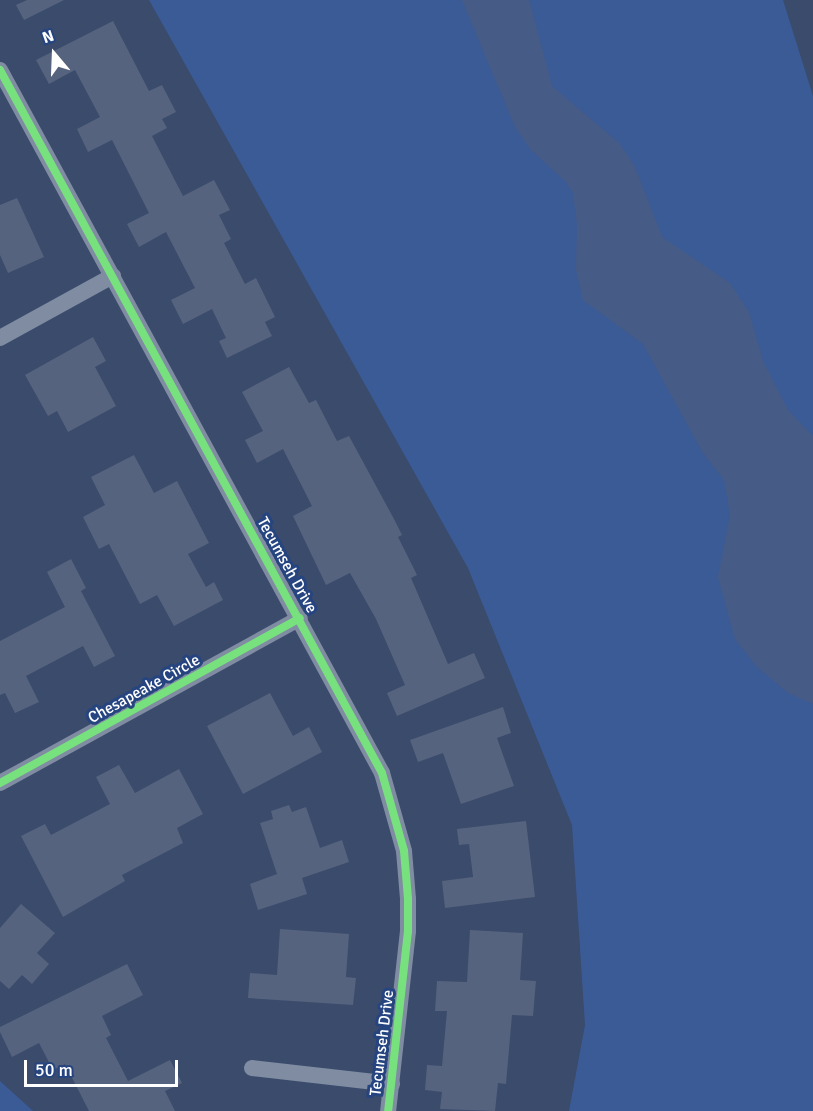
<!DOCTYPE html>
<style>
body{margin:0}
#map{position:relative;width:813px;height:1111px;overflow:hidden;background:#3a4b6c;font-family:Signika,sans-serif}
div>[style]{position:absolute}
[style*='--x']{left:calc(var(--x)*1px);top:calc(var(--y)*1px);width:calc(var(--w)*1px);rotate:calc(var(--a)*1deg)}
.green>*{inset:0;background:#3b5b97}
.water>*{inset:0;background:#465b85}
.building>*{inset:0;background:#56637e}
.street>*{height:16px;margin:-8px;padding:0 8px;transform-origin:8px;border-radius:8px;background:#808ca2}
.cycleway>*{height:8px;margin:-4px;padding:0 4px;transform-origin:4px;border-radius:4px;background:#77e17e}
span{translate:-50% -50%;white-space:nowrap;text-align:center;line-height:1.15;-webkit-text-stroke:6px #264580;paint-order:stroke}
.street-label{font-size:16px;color:#fff}
.north{position:absolute;left:24px;top:24px;width:60px;height:60px;-webkit-text-stroke:4px #264580;paint-order:stroke;rotate:341deg;font-size:16px;font-weight:700;line-height:24px;text-align:center;color:#fff}
.north::after{content:'';display:block;margin:auto;width:21px;height:27px;background:#fff;clip-path:polygon(50% 0,100% 100%,50% 72%,0 100%)}
.scale{position:absolute;left:24px;top:1060px;width:154px;height:27px;box-sizing:border-box;border:3px solid #fff;border-top:0;padding-left:8px;font-size:18px;line-height:21px;white-space:nowrap;color:#fff;-webkit-text-stroke:4px #264580;paint-order:stroke}
</style>
<div id="map">
<div class="green">
<i style="clip-path:polygon(149px 0,783px 0,813px 96px,813px 1111px,569px 1111px,585px 1025px,572px 825px,468px 568px)"></i>
<i style="clip-path:polygon(0 1081px,33px 1111px,0 1111px)"></i>
</div>
<div class="water">
<i style="clip-path:polygon(462px 0,529px 0,552px 86px,620px 144px,635px 167px,662px 237px,730px 283px,749px 312px,763px 361px,788px 410px,813px 436px,813px 704px,788px 693px,756px 666px,735px 639px,718px 577px,730px 515px,724px 480px,703px 453px,643px 344px,583px 300px,576px 270px,577px 226px,573px 193px,566px 182px,531px 150px,515px 127px)"></i>
</div>
<div class="building">
<i style="clip-path:polygon(27px 0,64px 0,24px 20px,16px 5px)"></i>
<i style="clip-path:polygon(113px 21px,149px 91px,162px 85px,176px 112px,162px 119px,167px 128px,152px 136px,183px 196px,214px 180px,230px 210px,219px 215px,231px 239px,224px 243px,245px 284px,256px 278px,275px 317px,265px 322px,272px 336px,227px 358px,219px 341px,226px 338px,212px 309px,183px 324px,171px 300px,195px 288px,166px 232px,139px 247px,127px 224px,149px 213px,112px 140px,88px 152px,77px 129px,100px 117px,75px 70px,49px 84px,36px 60px)"></i>
<i style="clip-path:polygon(17px 198px,44px 257px,8px 273px,0 255px,0 205px)"></i>
<i style="clip-path:polygon(93px 337px,106px 361px,95px 367px,116px 406px,68px 432px,57px 411px,48px 416px,25px 375px)"></i>
<i style="clip-path:polygon(289px 367px,309px 403px,316px 400px,337px 441px,349px 436px,394px 519px,402px 535px,398px 537px,417px 575px,411px 578px,448px 664px,474px 653px,485px 678px,397px 716px,387px 693px,405px 685px,376px 619px,350px 573px,326px 585px,293px 516px,312px 506px,283px 449px,257px 463px,245px 440px,263px 431px,242px 392px)"></i>
<i style="clip-path:polygon(134px 455px,154px 493px,177px 481px,209px 543px,188px 554px,206px 587px,214px 582px,223px 600px,174px 626px,157px 595px,140px 604px,109px 544px,99px 549px,83px 517px,105px 505px,91px 477px)"></i>
<i style="clip-path:polygon(71px 559px,86px 588px,81px 591px,115px 656px,94px 667px,83px 646px,26px 676px,39px 702px,15px 713px,5px 693px,0 695px,0 641px,65px 607px,47px 572px)"></i>
<i style="clip-path:polygon(270px 693px,293px 736px,309px 727px,322px 752px,243px 794px,207px 726px)"></i>
<i style="clip-path:polygon(503px 707px,511px 733px,497px 738px,514px 786px,461px 804px,443px 753px,418px 762px,410px 740px)"></i>
<i style="clip-path:polygon(119px 765px,135px 793px,179px 769px,203px 814px,177px 828px,183px 843px,122px 875px,125px 881px,63px 917px,21px 836px,45px 824px,51px 835px,110px 804px,96px 777px)"></i>
<i style="clip-path:polygon(289px 805px,292px 812px,306px 807px,320px 848px,342px 840px,349px 862px,302px 878px,307px 894px,258px 910px,250px 884px,277px 874px,260px 823px,273px 819px,271px 811px)"></i>
<i style="clip-path:polygon(526px 821px,535px 897px,445px 908px,442px 881px,473px 877px,469px 844px,459px 845px,457px 829px)"></i>
<i style="clip-path:polygon(21px 904px,55px 933px,37px 953px,49px 964px,32px 984px,22px 975px,9px 989px,0 981px,0 928px)"></i>
<i style="clip-path:polygon(280px 929px,349px 934px,346px 977px,356px 978px,353px 1005px,248px 998px,250px 973px,277px 975px)"></i>
<i style="clip-path:polygon(470px 930px,523px 933px,520px 980px,536px 981px,533px 1016px,512px 1015px,506px 1084px,498px 1083px,495px 1111px,440px 1109px,442px 1092px,425px 1090px,427px 1065px,442px 1066px,447px 1011px,435px 1011px,437px 981px,467px 982px)"></i>
<i style="clip-path:polygon(127px 964px,143px 995px,102px 1016px,111px 1035px,106px 1038px,128px 1081px,170px 1060px,182px 1083px,165px 1091px,175px 1111px,89px 1111px,65px 1064px,53px 1070px,39px 1043px,12px 1057px,0 1032px,0 1027px)"></i>
</div>
<div class="street">
<i style="--x:0;--y:70;--w:800;--a:61.48"></i>
<i style="--x:382;--y:773;--w:81;--a:74.2"></i>
<i style="--x:404;--y:851;--w:48;--a:85.2"></i>
<i style="--x:408;--y:899;--w:32;--a:90"></i>
<i style="--x:408;--y:931;--w:181;--a:96.3"></i>
<i style="--x:0;--y:338;--w:129;--a:-28.8"></i>
<i style="--x:0;--y:783;--w:342;--a:-28.8"></i>
<i style="--x:252;--y:1068;--w:141;--a:6.5"></i>
</div>
<div class="cycleway">
<i style="--x:0;--y:70;--w:800;--a:61.48"></i>
<i style="--x:382;--y:773;--w:81;--a:74.2"></i>
<i style="--x:404;--y:851;--w:48;--a:85.2"></i>
<i style="--x:408;--y:899;--w:32;--a:90"></i>
<i style="--x:408;--y:931;--w:181;--a:96.3"></i>
<i style="--x:0;--y:783;--w:342;--a:-28.8"></i>
</div>
<div class="street-label">
<span style="left:287px;top:565px;rotate:61deg">Tecumseh Drive</span>
<span style="left:144px;top:689px;rotate:-29deg">Chesapeake Circle</span>
<span style="left:382px;top:1043px;rotate:-83deg">Tecumseh Drive</span>
</div>
<div class="north">N</div>
<div class="scale">50 m</div>
</div>
